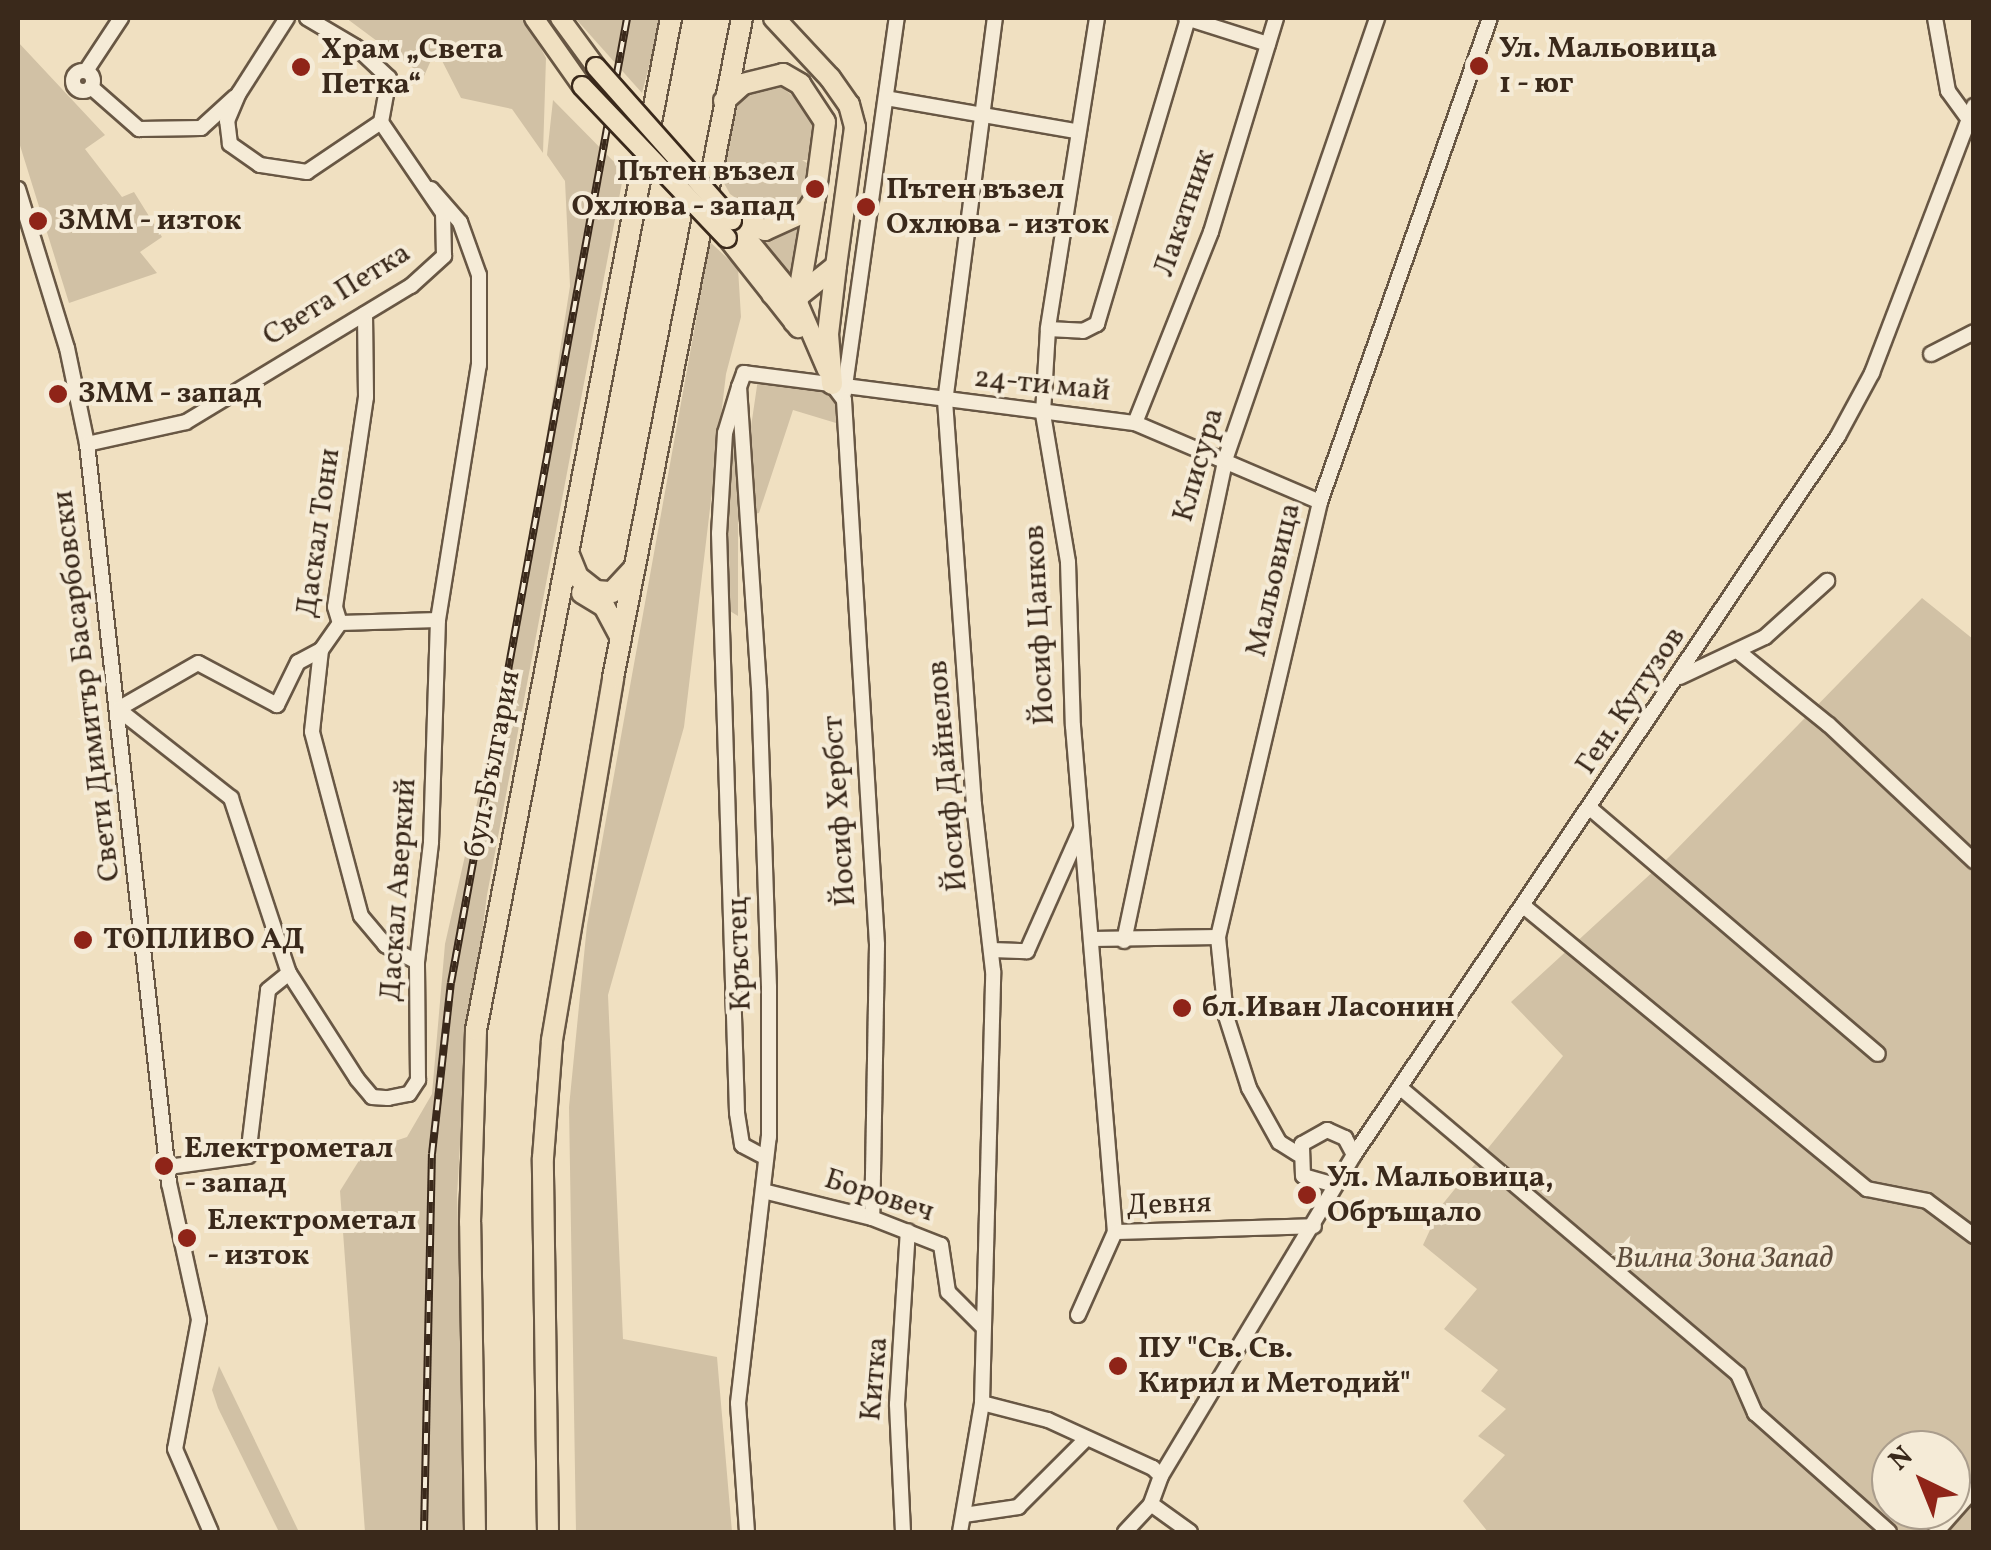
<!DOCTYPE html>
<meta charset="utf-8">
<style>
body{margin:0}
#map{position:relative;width:1991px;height:1550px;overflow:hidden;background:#f0e0c1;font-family:Vollkorn,serif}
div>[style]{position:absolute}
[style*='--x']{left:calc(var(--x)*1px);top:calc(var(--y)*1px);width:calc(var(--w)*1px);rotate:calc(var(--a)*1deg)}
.green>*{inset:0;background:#d1c1a5}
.roads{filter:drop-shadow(2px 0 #685744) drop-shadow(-2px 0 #685744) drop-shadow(0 2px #685744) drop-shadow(0 -2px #685744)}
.minor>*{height:14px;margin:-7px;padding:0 7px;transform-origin:7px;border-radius:7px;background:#f5ebd7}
.minor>.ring{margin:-7px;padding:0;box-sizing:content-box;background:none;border:14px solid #f5ebd7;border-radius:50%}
.major>*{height:18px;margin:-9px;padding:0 9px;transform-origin:9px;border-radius:9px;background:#f0e0c1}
.highway>*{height:20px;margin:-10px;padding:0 10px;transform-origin:10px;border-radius:10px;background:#f0e0c1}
.rail>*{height:8px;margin-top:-4px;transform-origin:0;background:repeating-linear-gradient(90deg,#f5ebd7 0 11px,#3a291b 0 22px);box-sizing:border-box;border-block:2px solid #3a291b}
.bridges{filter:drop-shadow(2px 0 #3a291b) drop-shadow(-2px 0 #3a291b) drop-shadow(0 2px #3a291b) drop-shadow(0 -2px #3a291b)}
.major-bridge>*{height:18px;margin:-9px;padding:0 9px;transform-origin:9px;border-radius:9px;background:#f0e0c1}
.dots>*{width:28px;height:28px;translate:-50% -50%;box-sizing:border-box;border:5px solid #f5ebd7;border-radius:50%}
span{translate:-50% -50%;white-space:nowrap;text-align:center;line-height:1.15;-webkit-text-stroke:8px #f5ebd7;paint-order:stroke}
.poi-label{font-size:30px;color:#3a291b;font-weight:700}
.left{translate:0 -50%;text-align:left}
.right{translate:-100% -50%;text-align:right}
.street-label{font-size:30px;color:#3a291b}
.park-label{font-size:30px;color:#604f3e;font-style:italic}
.frame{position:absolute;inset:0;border:20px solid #3a291b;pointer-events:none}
.north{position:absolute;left:1871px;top:1430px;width:100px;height:100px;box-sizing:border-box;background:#f5ebd7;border:2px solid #aa9d8c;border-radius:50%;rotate:317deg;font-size:28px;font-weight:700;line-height:40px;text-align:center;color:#3a291b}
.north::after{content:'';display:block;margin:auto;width:35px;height:45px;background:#8f2418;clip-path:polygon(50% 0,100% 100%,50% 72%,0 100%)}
</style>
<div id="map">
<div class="green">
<i style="clip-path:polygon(346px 18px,525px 18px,546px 58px,543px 153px,512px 109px,461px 98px,436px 49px,424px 76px)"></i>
<i style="clip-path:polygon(575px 18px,662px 18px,642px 93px)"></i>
<i style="clip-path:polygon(18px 42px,105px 135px,85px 149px,122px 197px,134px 192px,162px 237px,140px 252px,157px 273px,69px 303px,18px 139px)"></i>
<i style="clip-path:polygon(776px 83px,806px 106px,816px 126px,811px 160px,802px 160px,810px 165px,805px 193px,788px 212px,760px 215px,730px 194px,720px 176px,732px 112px,756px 87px)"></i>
<i style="clip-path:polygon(553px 100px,624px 172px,487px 895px,464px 1076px,457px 1196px,468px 1532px,365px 1532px,340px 1191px,365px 1151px,407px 1137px,432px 1094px,445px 944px,517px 626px,570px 286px,565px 181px,547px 155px)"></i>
<i style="clip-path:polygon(798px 225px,791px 276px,757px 236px,778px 237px)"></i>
<i style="clip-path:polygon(710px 242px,738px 268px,741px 317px,726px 374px,684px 727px,608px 995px,623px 1339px,717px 1357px,732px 1532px,576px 1532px,569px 1107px,587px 925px)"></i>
<i style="clip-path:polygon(758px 379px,831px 391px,838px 400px,836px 423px,793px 410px,759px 513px,738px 517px,738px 616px,725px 608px,722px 521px,734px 403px,739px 509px)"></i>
<i style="clip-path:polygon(evenodd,1922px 598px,1973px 639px,1973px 1532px,1488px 1532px,1463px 1501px,1505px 1455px,1478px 1436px,1506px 1409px,1481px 1391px,1498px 1370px,1444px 1329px,1477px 1289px,1423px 1245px,1441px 1206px,1563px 1056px,1511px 1002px,1669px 857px,1922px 598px,1891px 1450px,1951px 1450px,1951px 1510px,1891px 1510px,1891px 1450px)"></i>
<i style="clip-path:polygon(219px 1366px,299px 1532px,279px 1532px,218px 1408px,212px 1390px)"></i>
</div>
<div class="roads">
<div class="minor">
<i style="--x:307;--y:18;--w:57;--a:30.6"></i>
<i style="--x:356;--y:47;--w:45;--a:43.2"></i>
<i style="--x:389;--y:78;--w:45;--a:100.3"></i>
<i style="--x:1097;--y:18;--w:315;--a:99"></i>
<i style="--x:1048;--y:329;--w:85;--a:93.4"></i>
<i style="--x:1043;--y:414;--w:150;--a:80.4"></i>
<i style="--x:1068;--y:562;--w:164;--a:88.3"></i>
<i style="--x:1073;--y:726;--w:508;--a:85.26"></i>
<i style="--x:1186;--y:18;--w:86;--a:17.6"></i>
<i style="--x:1935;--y:18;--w:74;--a:79.9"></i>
<i style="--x:1948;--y:91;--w:34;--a:54"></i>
<i class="ring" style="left:73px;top:71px;width:6px;height:6px"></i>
<i style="--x:86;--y:71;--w:64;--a:-56.6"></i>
<i style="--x:91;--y:87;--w:64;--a:41.2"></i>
<i style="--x:139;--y:129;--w:62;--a:-0.9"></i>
<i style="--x:201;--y:128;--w:46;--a:-42.4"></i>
<i style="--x:886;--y:98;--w:193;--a:9.9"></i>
<i style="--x:18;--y:189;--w:166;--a:72.9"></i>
<i style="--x:67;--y:348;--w:98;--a:78.2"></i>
<i style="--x:87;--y:444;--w:744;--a:83.67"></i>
<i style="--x:169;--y:1183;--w:140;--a:77.6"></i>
<i style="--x:199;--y:1320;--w:131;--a:100.5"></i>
<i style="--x:175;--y:1449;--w:90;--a:66.6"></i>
<i style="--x:365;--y:314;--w:83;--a:89.3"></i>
<i style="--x:366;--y:397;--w:212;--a:98.4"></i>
<i style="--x:335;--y:607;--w:17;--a:73"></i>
<i style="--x:340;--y:623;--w:33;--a:125"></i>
<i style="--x:321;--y:650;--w:82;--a:96.3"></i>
<i style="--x:312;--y:732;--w:190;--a:75.1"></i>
<i style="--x:361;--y:916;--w:38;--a:50"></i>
<i style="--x:385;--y:945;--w:36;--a:28"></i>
<i style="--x:1048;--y:329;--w:35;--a:3"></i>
<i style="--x:1083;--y:331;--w:16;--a:-27"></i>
<i style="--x:1097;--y:324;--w:318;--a:-73.4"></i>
<i style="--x:1931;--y:354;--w:48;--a:-27.1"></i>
<i style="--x:832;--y:384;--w:20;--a:53"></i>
<i style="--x:844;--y:400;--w:546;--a:86.53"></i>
<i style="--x:877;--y:945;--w:273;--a:91"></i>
<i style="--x:739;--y:387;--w:48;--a:106.9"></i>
<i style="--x:725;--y:433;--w:100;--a:93.4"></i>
<i style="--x:719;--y:533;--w:580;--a:88.22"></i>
<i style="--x:737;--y:1113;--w:32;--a:81"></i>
<i style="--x:742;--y:1145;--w:27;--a:28"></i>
<i style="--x:844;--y:393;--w:379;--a:-82"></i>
<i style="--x:1135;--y:423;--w:206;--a:-68.3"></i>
<i style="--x:1211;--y:232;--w:224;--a:-73.1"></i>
<i style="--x:87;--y:444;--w:101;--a:-12.5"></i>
<i style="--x:186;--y:422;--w:263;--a:-31.2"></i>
<i style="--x:411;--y:286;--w:45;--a:-42.3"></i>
<i style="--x:444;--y:256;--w:43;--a:-91.3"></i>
<i style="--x:443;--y:213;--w:110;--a:-124.3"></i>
<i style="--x:381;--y:122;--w:89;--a:146"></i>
<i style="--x:307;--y:172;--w:48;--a:-171.5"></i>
<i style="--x:260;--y:165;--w:37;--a:-145"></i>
<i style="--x:230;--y:144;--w:23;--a:-97"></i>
<i style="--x:227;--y:121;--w:30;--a:-67"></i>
<i style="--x:239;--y:93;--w:89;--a:-57.4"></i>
<i style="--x:340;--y:623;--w:98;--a:-1.8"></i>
<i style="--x:321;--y:650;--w:26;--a:152"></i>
<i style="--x:298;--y:662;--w:48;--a:116"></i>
<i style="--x:277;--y:705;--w:89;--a:-152"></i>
<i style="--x:198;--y:663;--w:92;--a:150.1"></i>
<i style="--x:118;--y:709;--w:144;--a:38.2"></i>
<i style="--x:231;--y:798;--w:184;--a:71.7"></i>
<i style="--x:289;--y:973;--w:126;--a:57.3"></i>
<i style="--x:357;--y:1079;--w:23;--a:50"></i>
<i style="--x:372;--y:1097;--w:16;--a:4"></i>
<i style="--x:388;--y:1098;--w:21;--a:-11"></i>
<i style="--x:409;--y:1094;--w:17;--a:-57"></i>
<i style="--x:418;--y:1080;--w:118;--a:-90.5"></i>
<i style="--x:417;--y:962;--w:121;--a:-83.3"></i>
<i style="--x:431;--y:842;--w:222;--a:-88.2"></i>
<i style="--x:438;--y:620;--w:258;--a:-80.9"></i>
<i style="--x:479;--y:365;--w:90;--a:-90"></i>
<i style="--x:479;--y:275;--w:56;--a:-109.7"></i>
<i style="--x:460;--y:222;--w:44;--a:-131.3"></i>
<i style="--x:1740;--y:653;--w:114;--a:39"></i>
<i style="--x:1829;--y:725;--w:199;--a:43.2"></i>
<i style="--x:1680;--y:677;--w:94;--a:-25.2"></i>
<i style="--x:1765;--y:637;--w:84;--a:-42.1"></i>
<i style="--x:1591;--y:809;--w:377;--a:40.5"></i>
<i style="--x:1526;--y:908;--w:442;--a:39.5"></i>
<i style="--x:1867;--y:1189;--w:61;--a:11.3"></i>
<i style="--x:1927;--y:1201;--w:59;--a:36.7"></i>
<i style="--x:1092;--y:939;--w:126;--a:-0.9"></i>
<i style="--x:1124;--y:941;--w:491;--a:-78.1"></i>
<i style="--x:1225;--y:460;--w:467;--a:-71"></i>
<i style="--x:992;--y:950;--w:35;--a:2"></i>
<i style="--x:1027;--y:951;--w:133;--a:-66.1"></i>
<i style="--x:1403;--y:1090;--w:439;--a:40.3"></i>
<i style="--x:1738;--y:1374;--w:43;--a:66.4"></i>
<i style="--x:1755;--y:1413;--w:179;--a:41.6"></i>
<i style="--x:1298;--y:1154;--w:22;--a:-148"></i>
<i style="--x:1279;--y:1142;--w:62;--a:-119.1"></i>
<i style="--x:1249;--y:1088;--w:76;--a:-107.7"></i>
<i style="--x:1226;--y:1016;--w:79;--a:-95.8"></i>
<i style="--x:1218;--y:937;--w:447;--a:-76.8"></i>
<i style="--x:1320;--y:502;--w:513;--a:-70.65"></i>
<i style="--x:168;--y:1167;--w:81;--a:-7.8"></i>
<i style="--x:248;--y:1156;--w:167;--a:-83.1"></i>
<i style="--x:268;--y:990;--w:27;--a:-39"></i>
<i style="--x:1335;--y:1185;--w:33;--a:-164"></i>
<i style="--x:1303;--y:1176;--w:32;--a:-92"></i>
<i style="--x:1302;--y:1144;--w:29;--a:-29"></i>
<i style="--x:1327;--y:1130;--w:20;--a:24"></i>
<i style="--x:1345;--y:1138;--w:19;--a:62"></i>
<i style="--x:763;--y:1191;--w:112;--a:13.9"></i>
<i style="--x:872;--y:1218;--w:74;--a:21.4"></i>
<i style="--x:941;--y:1245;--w:48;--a:81.5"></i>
<i style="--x:948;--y:1292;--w:49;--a:45"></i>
<i style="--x:1078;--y:1315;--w:91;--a:-66"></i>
<i style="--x:1115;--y:1232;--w:199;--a:-1.7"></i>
<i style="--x:982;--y:1403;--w:68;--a:14.4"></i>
<i style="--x:1048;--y:1420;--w:115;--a:24.6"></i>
<i style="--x:1153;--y:1468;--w:11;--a:45"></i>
<i style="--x:1161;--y:1476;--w:30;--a:110"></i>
<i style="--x:1151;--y:1504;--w:48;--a:35.7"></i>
<i style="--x:1161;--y:1476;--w:375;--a:-59"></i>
<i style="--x:1354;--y:1155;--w:867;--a:-56.05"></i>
<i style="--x:1838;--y:436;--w:72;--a:-61.6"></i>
<i style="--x:1872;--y:373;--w:286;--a:-69.1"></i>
<i style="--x:964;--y:1515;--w:55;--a:-8.4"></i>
<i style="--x:1018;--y:1507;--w:96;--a:-45"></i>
<i style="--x:747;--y:1532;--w:129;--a:-94"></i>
<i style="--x:738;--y:1403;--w:268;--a:-83.4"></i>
<i style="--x:769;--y:1137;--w:150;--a:-90"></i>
<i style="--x:769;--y:987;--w:299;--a:-91.9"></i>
<i style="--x:759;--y:688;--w:302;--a:-93.8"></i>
<i style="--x:739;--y:387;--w:15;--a:-70"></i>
<i style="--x:744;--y:373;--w:394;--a:7.3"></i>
<i style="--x:1135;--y:423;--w:201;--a:23.1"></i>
<i style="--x:903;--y:1532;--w:128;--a:-92.7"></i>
<i style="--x:897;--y:1404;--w:173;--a:-86.4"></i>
<i style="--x:960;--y:1532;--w:131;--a:-80.3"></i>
<i style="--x:982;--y:1403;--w:432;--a:-88.5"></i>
<i style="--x:993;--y:971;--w:167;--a:-96.5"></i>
<i style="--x:974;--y:805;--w:404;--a:-94.1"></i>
<i style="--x:945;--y:402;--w:387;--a:-82.6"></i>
<i style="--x:1125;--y:1532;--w:38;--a:-47"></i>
<i style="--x:1936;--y:1532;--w:57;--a:-48.5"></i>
</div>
<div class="major">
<i style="--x:534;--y:18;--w:83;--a:54.8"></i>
<i style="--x:560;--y:18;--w:61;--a:53.7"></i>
<i style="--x:732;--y:220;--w:101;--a:50.6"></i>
<i style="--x:796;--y:298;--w:78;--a:66.7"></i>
<i style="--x:727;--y:238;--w:115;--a:51.7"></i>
</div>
<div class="highway">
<i style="--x:724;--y:101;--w:25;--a:-42"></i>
<i style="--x:743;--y:84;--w:41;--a:-14"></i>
<i style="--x:783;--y:74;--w:20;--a:30"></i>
<i style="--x:800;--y:84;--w:45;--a:56.7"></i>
<i style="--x:825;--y:122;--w:77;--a:97.5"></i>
<i style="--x:815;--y:198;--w:15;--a:122"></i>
<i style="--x:807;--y:211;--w:46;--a:155.7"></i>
<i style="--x:765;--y:230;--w:34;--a:-163"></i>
<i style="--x:772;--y:294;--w:24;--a:9"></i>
<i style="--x:796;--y:298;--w:51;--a:-38.7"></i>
<i style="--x:836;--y:266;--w:140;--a:-82.2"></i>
<i style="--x:855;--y:127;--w:23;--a:-105"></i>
<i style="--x:849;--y:105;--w:33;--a:-125"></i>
<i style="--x:830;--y:78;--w:82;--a:-133"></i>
<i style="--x:794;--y:322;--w:120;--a:-80.4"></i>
<i style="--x:832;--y:384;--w:50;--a:-94.6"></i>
<i style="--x:828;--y:334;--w:68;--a:-83.3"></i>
<i style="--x:569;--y:555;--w:24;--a:68"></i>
<i style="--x:578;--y:577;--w:23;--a:38"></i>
<i style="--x:596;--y:591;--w:16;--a:4"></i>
<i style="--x:612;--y:592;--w:33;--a:-47"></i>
<i style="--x:582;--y:593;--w:26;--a:31"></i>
<i style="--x:604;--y:606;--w:36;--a:62"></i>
<i style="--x:475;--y:1532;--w:310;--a:-90.9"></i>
<i style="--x:470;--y:1222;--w:192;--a:-88.2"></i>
<i style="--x:476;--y:1030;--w:1031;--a:-79.09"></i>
<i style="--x:548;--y:1532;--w:374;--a:-90.8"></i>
<i style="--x:543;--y:1158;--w:118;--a:-85.6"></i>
<i style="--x:552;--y:1040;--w:367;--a:-80.4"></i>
<i style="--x:613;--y:678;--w:672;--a:-78.94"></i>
</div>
</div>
<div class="rail">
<i style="--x:424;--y:1532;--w:378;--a:-88.8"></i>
<i style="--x:432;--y:1154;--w:172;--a:-83.7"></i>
<i style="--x:451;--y:983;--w:981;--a:-79.66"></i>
</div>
<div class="bridges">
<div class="major-bridge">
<i style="--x:596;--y:67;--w:205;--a:48.4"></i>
<i style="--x:582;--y:86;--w:210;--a:46.4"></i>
</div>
</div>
<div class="dots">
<i style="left:1479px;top:66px;background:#8f2418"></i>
<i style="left:301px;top:67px;background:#8f2418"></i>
<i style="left:815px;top:189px;background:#8f2418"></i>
<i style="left:866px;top:207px;background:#8f2418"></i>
<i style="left:38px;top:221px;background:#8f2418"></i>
<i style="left:58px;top:394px;background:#8f2418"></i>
<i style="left:83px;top:940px;background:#8f2418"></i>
<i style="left:1182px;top:1008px;background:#8f2418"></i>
<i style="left:164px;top:1166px;background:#8f2418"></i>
<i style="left:1307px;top:1195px;background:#8f2418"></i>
<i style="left:187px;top:1238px;background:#8f2418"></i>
<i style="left:1118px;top:1366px;background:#8f2418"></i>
</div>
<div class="poi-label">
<span class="left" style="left:1499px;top:66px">Ул. Мальовица<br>1 - юг</span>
<span class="left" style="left:321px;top:67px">Храм „Света<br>Петка“</span>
<span class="right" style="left:795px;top:189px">Пътен възел<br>Охлюва - запад</span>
<span class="left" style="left:886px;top:207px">Пътен възел<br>Охлюва - изток</span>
<span class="left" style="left:58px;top:221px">ЗММ - изток</span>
<span class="left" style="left:78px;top:394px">ЗММ - запад</span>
<span class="left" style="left:103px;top:940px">ТОПЛИВО АД</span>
<span class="left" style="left:1202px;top:1008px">бл.Иван Ласонин</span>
<span class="left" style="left:184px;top:1166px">Електрометал<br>- запад</span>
<span class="left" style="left:1327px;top:1195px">Ул. Мальовица,<br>Обръщало</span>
<span class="left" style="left:207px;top:1238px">Електрометал<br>- изток</span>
<span class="left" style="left:1138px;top:1366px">ПУ "Св. Св.<br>Кирил и Методий"</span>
</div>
<div class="street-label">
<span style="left:1185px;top:213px;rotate:-71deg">Лакатник</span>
<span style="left:337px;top:295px;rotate:-32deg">Света Петка</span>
<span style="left:1042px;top:385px;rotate:6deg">24-ти май</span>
<span style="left:1199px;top:465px;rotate:-74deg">Клисура</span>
<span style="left:319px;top:533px;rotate:-82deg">Даскал Тони</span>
<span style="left:1274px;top:580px;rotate:-77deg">Мальовица</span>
<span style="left:1040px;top:625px;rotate:-93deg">Йосиф Цанков</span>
<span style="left:87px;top:686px;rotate:-97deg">Свети Димитър Басарбовски</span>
<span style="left:1631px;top:701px;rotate:-56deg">Ген. Кутузов</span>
<span style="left:493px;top:764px;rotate:-79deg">бул. България</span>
<span style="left:948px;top:776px;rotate:-95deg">Йосиф Дайнелов</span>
<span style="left:840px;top:811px;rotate:-94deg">Йосиф Хербст</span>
<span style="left:399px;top:890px;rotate:-86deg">Даскал Аверкий</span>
<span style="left:740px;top:954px;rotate:-92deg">Кръстец</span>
<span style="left:879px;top:1196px;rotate:18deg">Боровеч</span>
<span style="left:1169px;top:1205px;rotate:-2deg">Девня</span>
<span style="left:875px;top:1379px;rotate:-85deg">Китка</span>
</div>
<div class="park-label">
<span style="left:1724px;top:1259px">Вилна Зона Запад</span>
</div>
<div class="frame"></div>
<div class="north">N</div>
</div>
